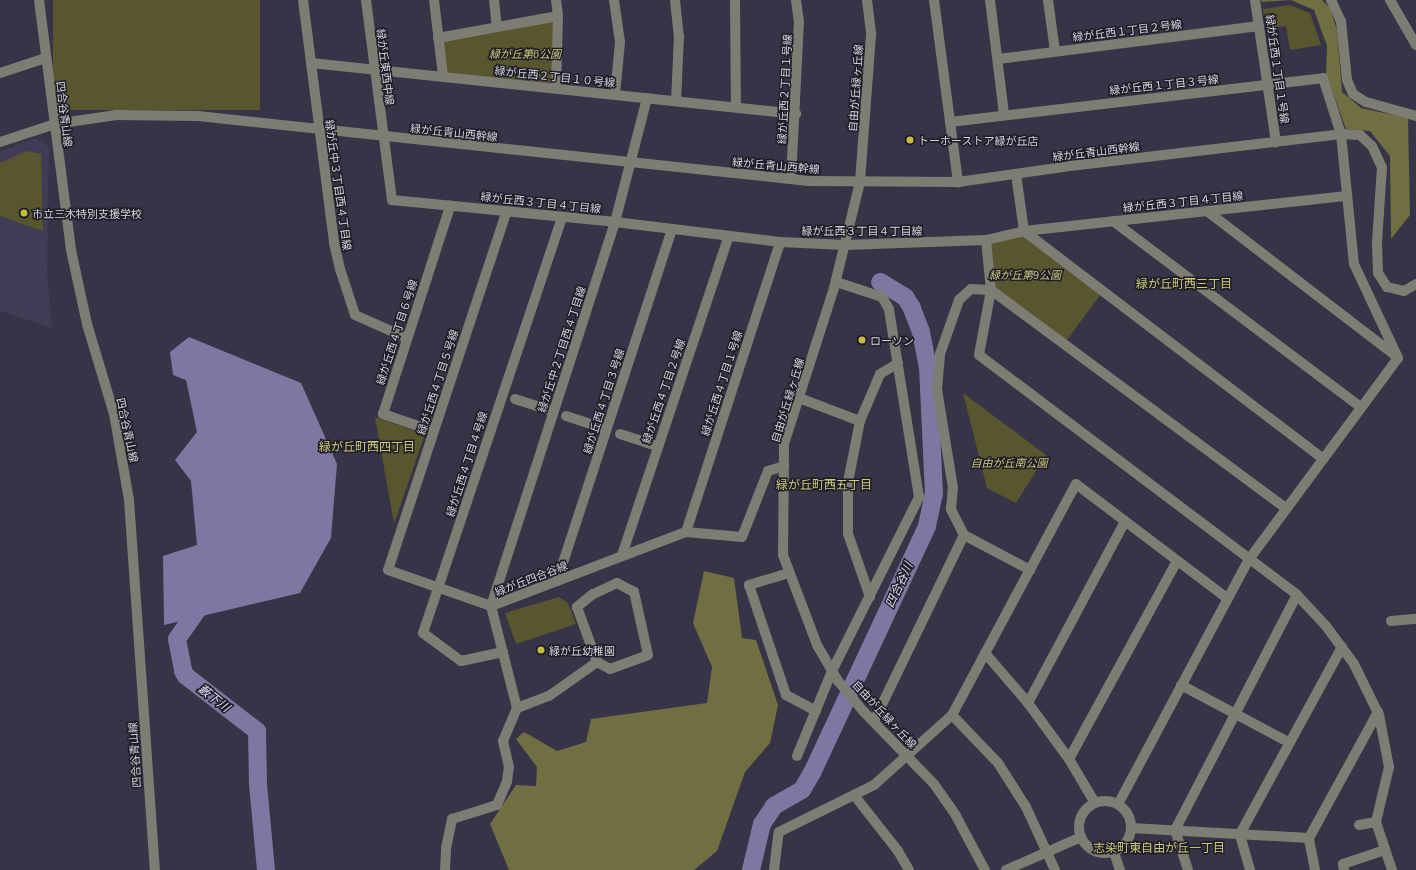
<!DOCTYPE html>
<meta charset="utf-8">
<style>
body{margin:0}
#map{position:relative;width:1416px;height:870px;overflow:hidden;background:#373447;font-family:Literata,"Noto Sans JP",serif}
div>[style]{position:absolute}
[style*='--x']{left:calc(var(--x)*1px);top:calc(var(--y)*1px);width:calc(var(--w)*1px);rotate:calc(var(--a)*1deg)}
.built>*{inset:0;background:#413c56}
.green>*{inset:0;background:#58562e;transform-origin:0 0}
.forest>*{inset:0;background:#706f42}
.water>*{inset:0;background:#7e77a1}
.river>*{height:18px;margin:-9px;padding:0 9px;transform-origin:9px;border-radius:9px;background:#7e77a1}
.minor>*{height:10px;margin:-5px;padding:0 5px;transform-origin:5px;border-radius:5px;background:#7d7d73}
.minor>.ring{margin:-5px;padding:0;box-sizing:content-box;background:none;border:10px solid #7d7d73;border-radius:50%}
.dots>*{width:11px;height:11px;translate:-50% -50%;box-sizing:border-box;border:2px solid #1e1d26;border-radius:50%}
span{translate:-50% -50%;white-space:nowrap;text-align:center;line-height:1.15;-webkit-text-stroke:3px #1e1d26;paint-order:stroke}
.street-label{font-size:11px;color:#d6d4e0}
.park-label{font-size:11px;color:#c8c67e;font-style:italic}
.poi-label{font-size:11px;color:#d6d4e0}
.left{translate:0 -50%;text-align:left}
.neighbourhood-label{font-size:12px;color:#cdcb7d}
.water-label{font-size:12px;color:#e2defa;font-style:italic}
</style>
<div id="map">
<div class="built">
<i style="clip-path:polygon(35px 138px,49px 147px,47px 274px,52px 328px,0 311px,0 152px)"></i>
</div>
<div class="green">
<i style="left:53px;top:0;width:207px;height:110px"></i>
<i style="clip-path:polygon(1290px 5px,1310px 13px,1321px 45px,1290px 50px,1286px 26px,1266px 29px,1263px 9px)"></i>
<i style="clip-path:polygon(549px 20px,554px 23px,553px 79px,550px 83px,449px 73px,447px 70px,442px 43px,444px 39px)"></i>
<i style="clip-path:polygon(26px 151px,41px 154px,43px 231px,0 216px,0 163px)"></i>
<i style="clip-path:polygon(1024px 231px,1103px 291px,1064px 344px,991px 290px,986px 240px)"></i>
<i style="clip-path:polygon(963px 393px,1046px 455px,1016px 503px,987px 488px)"></i>
<i style="clip-path:polygon(375px 417px,425px 434px,394px 524px)"></i>
<i style="clip-path:polygon(559px 597px,568px 603px,576px 624px,516px 644px,505px 613px)"></i>
</div>
<div class="forest">
<i style="clip-path:polygon(1261px 0,1322px 0,1330px 8px,1337px 30px,1342px 92px,1361px 108px,1408px 118px,1410px 215px,1391px 239px,1390px 156px,1370px 131px,1346px 129px,1326px 73px,1327px 46px,1314px 10px,1291px 0,1262px 2px)"></i>
<i style="clip-path:polygon(704px 571px,734px 578px,742px 638px,756px 640px,778px 705px,770px 743px,745px 772px,717px 851px,694px 870px,509px 870px,490px 824px,516px 785px,536px 786px,537px 767px,516px 739px,524px 732px,557px 751px,586px 742px,591px 719px,707px 703px,712px 667px,693px 623px)"></i>
</div>
<div class="water">
<i style="clip-path:polygon(189px 337px,301px 383px,337px 464px,331px 538px,300px 593px,164px 625px,163px 556px,197px 545px,191px 481px,175px 460px,197px 432px,186px 380px,173px 375px,170px 352px)"></i>
</div>
<div class="river">
<i style="--x:205;--y:599;--w:49;--a:125"></i>
<i style="--x:177;--y:639;--w:33;--a:79"></i>
<i style="--x:183;--y:671;--w:6;--a:59"></i>
<i style="--x:186;--y:676;--w:90;--a:37.8"></i>
<i style="--x:257;--y:731;--w:53;--a:88.9"></i>
<i style="--x:258;--y:784;--w:86;--a:84.7"></i>
<i style="--x:751;--y:870;--w:47;--a:-76.6"></i>
<i style="--x:762;--y:824;--w:22;--a:-56"></i>
<i style="--x:774;--y:806;--w:32;--a:-30"></i>
<i style="--x:802;--y:790;--w:20;--a:-60"></i>
<i style="--x:812;--y:773;--w:272;--a:-65"></i>
<i style="--x:927;--y:526;--w:33;--a:-78"></i>
<i style="--x:934;--y:494;--w:126;--a:-92.7"></i>
<i style="--x:928;--y:368;--w:37;--a:-101"></i>
<i style="--x:921;--y:332;--w:26;--a:-111"></i>
<i style="--x:912;--y:308;--w:13;--a:-122"></i>
<i style="--x:905;--y:297;--w:29;--a:-149"></i>
</div>
<div class="minor">
<i style="--x:39;--y:0;--w:252;--a:82.7"></i>
<i style="--x:71;--y:250;--w:76;--a:77.8"></i>
<i style="--x:87;--y:324;--w:94;--a:73.3"></i>
<i style="--x:114;--y:414;--w:87;--a:80.1"></i>
<i style="--x:129;--y:500;--w:371;--a:86"></i>
<i style="--x:303;--y:0;--w:245;--a:82.7"></i>
<i style="--x:334;--y:243;--w:27;--a:77"></i>
<i style="--x:340;--y:269;--w:48;--a:71.9"></i>
<i style="--x:355;--y:315;--w:57;--a:23.9"></i>
<i style="--x:366;--y:0;--w:202;--a:82.6"></i>
<i style="--x:392;--y:200;--w:224;--a:5.6"></i>
<i style="--x:615;--y:222;--w:166;--a:6.9"></i>
<i style="--x:780;--y:242;--w:65;--a:2.6"></i>
<i style="--x:845;--y:245;--w:141;--a:-2"></i>
<i style="--x:986;--y:240;--w:39;--a:-13"></i>
<i style="--x:1024;--y:231;--w:325;--a:-6.2"></i>
<i style="--x:434;--y:0;--w:77;--a:83.2"></i>
<i style="--x:494;--y:0;--w:27;--a:84"></i>
<i style="--x:614;--y:0;--w:42;--a:81.9"></i>
<i style="--x:620;--y:42;--w:52;--a:95.5"></i>
<i style="--x:675;--y:0;--w:36;--a:84"></i>
<i style="--x:679;--y:36;--w:65;--a:92.6"></i>
<i style="--x:735;--y:0;--w:107;--a:89.5"></i>
<i style="--x:867;--y:0;--w:35;--a:83"></i>
<i style="--x:871;--y:35;--w:147;--a:94.3"></i>
<i style="--x:860;--y:182;--w:109;--a:103.8"></i>
<i style="--x:834;--y:288;--w:164;--a:107.8"></i>
<i style="--x:784;--y:444;--w:111;--a:90.5"></i>
<i style="--x:783;--y:555;--w:96;--a:69.3"></i>
<i style="--x:817;--y:645;--w:42;--a:59.7"></i>
<i style="--x:838;--y:681;--w:39;--a:50"></i>
<i style="--x:863;--y:711;--w:102;--a:45.8"></i>
<i style="--x:934;--y:784;--w:39;--a:55"></i>
<i style="--x:956;--y:816;--w:61;--a:61.8"></i>
<i style="--x:934;--y:0;--w:184;--a:82.5"></i>
<i style="--x:990;--y:0;--w:115;--a:83"></i>
<i style="--x:1048;--y:0;--w:51;--a:82.2"></i>
<i style="--x:1255;--y:0;--w:144;--a:81.6"></i>
<i style="--x:1331;--y:0;--w:23;--a:65"></i>
<i style="--x:1341;--y:21;--w:59;--a:84.2"></i>
<i style="--x:1347;--y:80;--w:15;--a:67"></i>
<i style="--x:1353;--y:94;--w:15;--a:32"></i>
<i style="--x:1366;--y:102;--w:52;--a:15.6"></i>
<i style="--x:1390;--y:0;--w:52;--a:60"></i>
<i style="--x:438;--y:38;--w:122;--a:-10.4"></i>
<i style="--x:998;--y:59;--w:263;--a:-7.2"></i>
<i style="--x:311;--y:63;--w:488;--a:6"></i>
<i style="--x:0;--y:73;--w:48;--a:-18.1"></i>
<i style="--x:556;--y:88;--w:72;--a:-88.4"></i>
<i style="--x:558;--y:16;--w:16;--a:-97"></i>
<i style="--x:950;--y:122;--w:376;--a:-6.7"></i>
<i style="--x:1323;--y:78;--w:59;--a:72.2"></i>
<i style="--x:1341;--y:134;--w:131;--a:84.3"></i>
<i style="--x:1354;--y:264;--w:104;--a:64.9"></i>
<i style="--x:1398;--y:358;--w:250;--a:126.5"></i>
<i style="--x:1249;--y:559;--w:278;--a:118.1"></i>
<i style="--x:0;--y:142;--w:58;--a:-18.1"></i>
<i style="--x:55;--y:124;--w:62;--a:-8.4"></i>
<i style="--x:116;--y:115;--w:82;--a:0.7"></i>
<i style="--x:198;--y:116;--w:614;--a:6.07"></i>
<i style="--x:809;--y:181;--w:149;--a:0.4"></i>
<i style="--x:958;--y:182;--w:113;--a:-8.1"></i>
<i style="--x:1070;--y:166;--w:273;--a:-6.7"></i>
<i style="--x:1341;--y:134;--w:19;--a:3"></i>
<i style="--x:1360;--y:135;--w:16;--a:43"></i>
<i style="--x:1372;--y:146;--w:23;--a:65"></i>
<i style="--x:1382;--y:167;--w:76;--a:93.8"></i>
<i style="--x:1377;--y:243;--w:30;--a:88"></i>
<i style="--x:1378;--y:273;--w:17;--a:57"></i>
<i style="--x:1387;--y:287;--w:17;--a:13"></i>
<i style="--x:1404;--y:291;--w:14;--a:-30"></i>
<i style="--x:1016;--y:174;--w:58;--a:82"></i>
<i style="--x:1024;--y:231;--w:376;--a:37.3"></i>
<i style="--x:791;--y:179;--w:157;--a:-87.1"></i>
<i style="--x:799;--y:22;--w:22;--a:-98"></i>
<i style="--x:1207;--y:211;--w:238;--a:37.5"></i>
<i style="--x:1113;--y:221;--w:310;--a:36.9"></i>
<i style="--x:986;--y:240;--w:50;--a:84.3"></i>
<i style="--x:991;--y:290;--w:66;--a:100.5"></i>
<i style="--x:979;--y:355;--w:398;--a:37"></i>
<i style="--x:1297;--y:595;--w:42;--a:46.9"></i>
<i style="--x:1326;--y:626;--w:47;--a:53.6"></i>
<i style="--x:1354;--y:664;--w:57;--a:63.9"></i>
<i style="--x:1379;--y:715;--w:53;--a:79.1"></i>
<i style="--x:1389;--y:767;--w:57;--a:103.3"></i>
<i style="--x:1376;--y:822;--w:51;--a:71.6"></i>
<i style="--x:799;--y:398;--w:65;--a:20.7"></i>
<i style="--x:515;--y:399;--w:40;--a:18"></i>
<i style="--x:566;--y:416;--w:42;--a:18"></i>
<i style="--x:433;--y:431;--w:53;--a:-161.2"></i>
<i style="--x:383;--y:414;--w:219;--a:-72.1"></i>
<i style="--x:620;--y:434;--w:39;--a:18"></i>
<i style="--x:686;--y:532;--w:305;--a:-72"></i>
<i style="--x:964;--y:535;--w:75;--a:27.9"></i>
<i style="--x:622;--y:555;--w:336;--a:-71.5"></i>
<i style="--x:789;--y:573;--w:42;--a:163.3"></i>
<i style="--x:749;--y:585;--w:116;--a:71.4"></i>
<i style="--x:786;--y:695;--w:34;--a:28"></i>
<i style="--x:557;--y:581;--w:370;--a:-71.9"></i>
<i style="--x:870;--y:597;--w:67;--a:-109.2"></i>
<i style="--x:848;--y:534;--w:52;--a:-90"></i>
<i style="--x:848;--y:482;--w:62;--a:-78.9"></i>
<i style="--x:860;--y:421;--w:51;--a:-66.9"></i>
<i style="--x:880;--y:374;--w:21;--a:-31"></i>
<i style="--x:491;--y:606;--w:404;--a:-72.1"></i>
<i style="--x:615;--y:222;--w:128;--a:-75.5"></i>
<i style="--x:491;--y:606;--w:109;--a:-160.7"></i>
<i style="--x:388;--y:570;--w:378;--a:-71.7"></i>
<i style="--x:491;--y:606;--w:209;--a:-20.8"></i>
<i style="--x:686;--y:532;--w:56;--a:5.1"></i>
<i style="--x:742;--y:537;--w:71;--a:-68.5"></i>
<i style="--x:768;--y:471;--w:17;--a:-17"></i>
<i style="--x:1391;--y:621;--w:25;--a:-5"></i>
<i style="--x:503;--y:652;--w:43;--a:167.9"></i>
<i style="--x:461;--y:661;--w:47;--a:-143.6"></i>
<i style="--x:423;--y:633;--w:439;--a:-71.5"></i>
<i style="--x:985;--y:653;--w:66;--a:49.3"></i>
<i style="--x:1028;--y:703;--w:69;--a:53.8"></i>
<i style="--x:1069;--y:759;--w:51;--a:59.4"></i>
<i style="--x:1181;--y:685;--w:123;--a:28"></i>
<i style="--x:1028;--y:703;--w:206;--a:-61.9"></i>
<i style="--x:517;--y:708;--w:34;--a:-21"></i>
<i style="--x:549;--y:696;--w:59;--a:-35.3"></i>
<i style="--x:597;--y:662;--w:15;--a:28"></i>
<i style="--x:610;--y:669;--w:40;--a:-20.2"></i>
<i style="--x:648;--y:655;--w:65;--a:-102.5"></i>
<i style="--x:634;--y:592;--w:19;--a:-152"></i>
<i style="--x:617;--y:583;--w:26;--a:155"></i>
<i style="--x:593;--y:594;--w:21;--a:141"></i>
<i style="--x:577;--y:607;--w:59;--a:70"></i>
<i style="--x:952;--y:715;--w:66;--a:46.2"></i>
<i style="--x:998;--y:763;--w:52;--a:57.5"></i>
<i style="--x:1026;--y:807;--w:69;--a:65.3"></i>
<i style="--x:874;--y:721;--w:207;--a:-64.2"></i>
<i style="--x:964;--y:535;--w:29;--a:-117"></i>
<i style="--x:951;--y:509;--w:21;--a:-85"></i>
<i style="--x:953;--y:488;--w:100;--a:-99.2"></i>
<i style="--x:937;--y:389;--w:35;--a:-85"></i>
<i style="--x:940;--y:354;--w:57;--a:-70.6"></i>
<i style="--x:959;--y:300;--w:16;--a:-43"></i>
<i style="--x:971;--y:289;--w:20;--a:3"></i>
<i style="--x:991;--y:290;--w:367;--a:36.5"></i>
<i style="--x:797;--y:756;--w:92;--a:-67.6"></i>
<i style="--x:832;--y:671;--w:195;--a:-63.4"></i>
<i style="--x:919;--y:497;--w:190;--a:-99.1"></i>
<i style="--x:889;--y:309;--w:14;--a:-120"></i>
<i style="--x:882;--y:297;--w:48;--a:-161.9"></i>
<i style="--x:1069;--y:759;--w:226;--a:-61.4"></i>
<i style="--x:854;--y:795;--w:71;--a:51.8"></i>
<i style="--x:898;--y:851;--w:22;--a:60"></i>
<i class="ring" style="left:1079px;top:801px;width:42px;height:42px"></i>
<i style="--x:1359;--y:825;--w:17;--a:-10"></i>
<i style="--x:1131;--y:828;--w:178;--a:3.2"></i>
<i style="--x:1114;--y:852;--w:19;--a:72"></i>
<i style="--x:445;--y:870;--w:22;--a:-87"></i>
<i style="--x:446;--y:848;--w:30;--a:-78"></i>
<i style="--x:452;--y:819;--w:47;--a:-17.3"></i>
<i style="--x:497;--y:805;--w:26;--a:-67"></i>
<i style="--x:507;--y:781;--w:14;--a:-82"></i>
<i style="--x:509;--y:767;--w:27;--a:-103"></i>
<i style="--x:503;--y:741;--w:36;--a:-67"></i>
<i style="--x:517;--y:708;--w:105;--a:-104.3"></i>
<i style="--x:774;--y:870;--w:38;--a:-83"></i>
<i style="--x:779;--y:832;--w:106;--a:-26.3"></i>
<i style="--x:874;--y:785;--w:105;--a:-41.9"></i>
<i style="--x:952;--y:715;--w:262;--a:-61.8"></i>
<i style="--x:1076;--y:484;--w:189;--a:37.1"></i>
<i style="--x:1006;--y:870;--w:82;--a:-23.7"></i>
<i style="--x:1188;--y:870;--w:42;--a:-108"></i>
<i style="--x:1175;--y:830;--w:265;--a:-62.6"></i>
<i style="--x:1250;--y:870;--w:37;--a:-106"></i>
<i style="--x:1240;--y:834;--w:213;--a:-61.4"></i>
<i style="--x:1315;--y:870;--w:33;--a:-101"></i>
<i style="--x:1309;--y:838;--w:144;--a:-61.3"></i>
<i style="--x:1344;--y:870;--w:6;--a:-99"></i>
<i style="--x:1343;--y:864;--w:44;--a:-18.4"></i>
</div>
<div class="dots">
<i style="left:910px;top:140px;background:#c2bd3f"></i>
<i style="left:24px;top:213px;background:#c2bd3f"></i>
<i style="left:862px;top:340px;background:#c2bd3f"></i>
<i style="left:541px;top:650px;background:#c2bd3f"></i>
</div>
<div class="street-label">
<span style="left:1127px;top:30px;rotate:-7deg">緑が丘西１丁目２号線</span>
<span style="left:386px;top:67px;rotate:83deg">緑が丘東西中線</span>
<span style="left:1278px;top:69px;rotate:82deg">緑が丘西１丁目１号線</span>
<span style="left:555px;top:76px;rotate:6deg">緑が丘西２丁目１０号線</span>
<span style="left:1164px;top:84px;rotate:-6deg">緑が丘西１丁目３号線</span>
<span style="left:855px;top:88px;rotate:-86deg">自由が丘緑ヶ丘線</span>
<span style="left:784px;top:89px;rotate:-87deg">緑が丘西２丁目１号線</span>
<span style="left:65px;top:114px;rotate:83deg">四合谷青山線</span>
<span style="left:454px;top:132px;rotate:6deg">緑が丘青山西幹線</span>
<span style="left:1096px;top:151px;rotate:-7deg">緑が丘青山西幹線</span>
<span style="left:776px;top:165px;rotate:5deg">緑が丘青山西幹線</span>
<span style="left:339px;top:185px;rotate:82deg">緑が丘中３丁目西４丁目線</span>
<span style="left:1183px;top:201px;rotate:-6deg">緑が丘西３丁目４丁目線</span>
<span style="left:541px;top:202px;rotate:6deg">緑が丘西３丁目４丁目線</span>
<span style="left:862px;top:230px">緑が丘西３丁目４丁目線</span>
<span style="left:396px;top:332px;rotate:-72deg">緑が丘西４丁目６号線</span>
<span style="left:561px;top:349px;rotate:-72deg">緑が丘中２丁目西４丁目線</span>
<span style="left:437px;top:382px;rotate:-72deg">緑が丘西４丁目５号線</span>
<span style="left:721px;top:383px;rotate:-72deg">緑が丘西４丁目１号線</span>
<span style="left:663px;top:391px;rotate:-71deg">緑が丘西４丁目２号線</span>
<span style="left:787px;top:400px;rotate:-73deg">自由が丘緑ヶ丘線</span>
<span style="left:603px;top:401px;rotate:-72deg">緑が丘西４丁目３号線</span>
<span style="left:128px;top:430px;rotate:78deg">四合谷青山線</span>
<span style="left:466px;top:464px;rotate:-72deg">緑が丘西４丁目４号線</span>
<span style="left:531px;top:578px;rotate:-21deg">緑が丘四合谷線</span>
<span style="left:885px;top:714px;rotate:47deg">自由が丘緑ヶ丘線</span>
<span style="left:134px;top:755px;rotate:-94deg">四合谷青山線</span>
</div>
<div class="park-label">
<span style="left:525px;top:53px">緑が丘第6公園</span>
<span style="left:1025px;top:274px">緑が丘第9公園</span>
<span style="left:1009px;top:462px">自由が丘南公園</span>
</div>
<div class="poi-label">
<span class="left" style="left:918px;top:140px">トーホーストア緑が丘店</span>
<span class="left" style="left:32px;top:213px">市立三木特別支援学校</span>
<span class="left" style="left:870px;top:340px">ローソン</span>
<span class="left" style="left:549px;top:650px">緑が丘幼稚園</span>
</div>
<div class="neighbourhood-label">
<span style="left:1184px;top:284px">緑が丘町西三丁目</span>
<span style="left:367px;top:447px">緑が丘町西四丁目</span>
<span style="left:824px;top:485px">緑が丘町西五丁目</span>
<span style="left:1159px;top:848px">志染町東自由が丘一丁目</span>
</div>
<div class="water-label">
<span style="left:899px;top:585px;rotate:-65deg">四合谷川</span>
<span style="left:214px;top:698px;rotate:38deg">藪下川</span>
</div>
</div>
